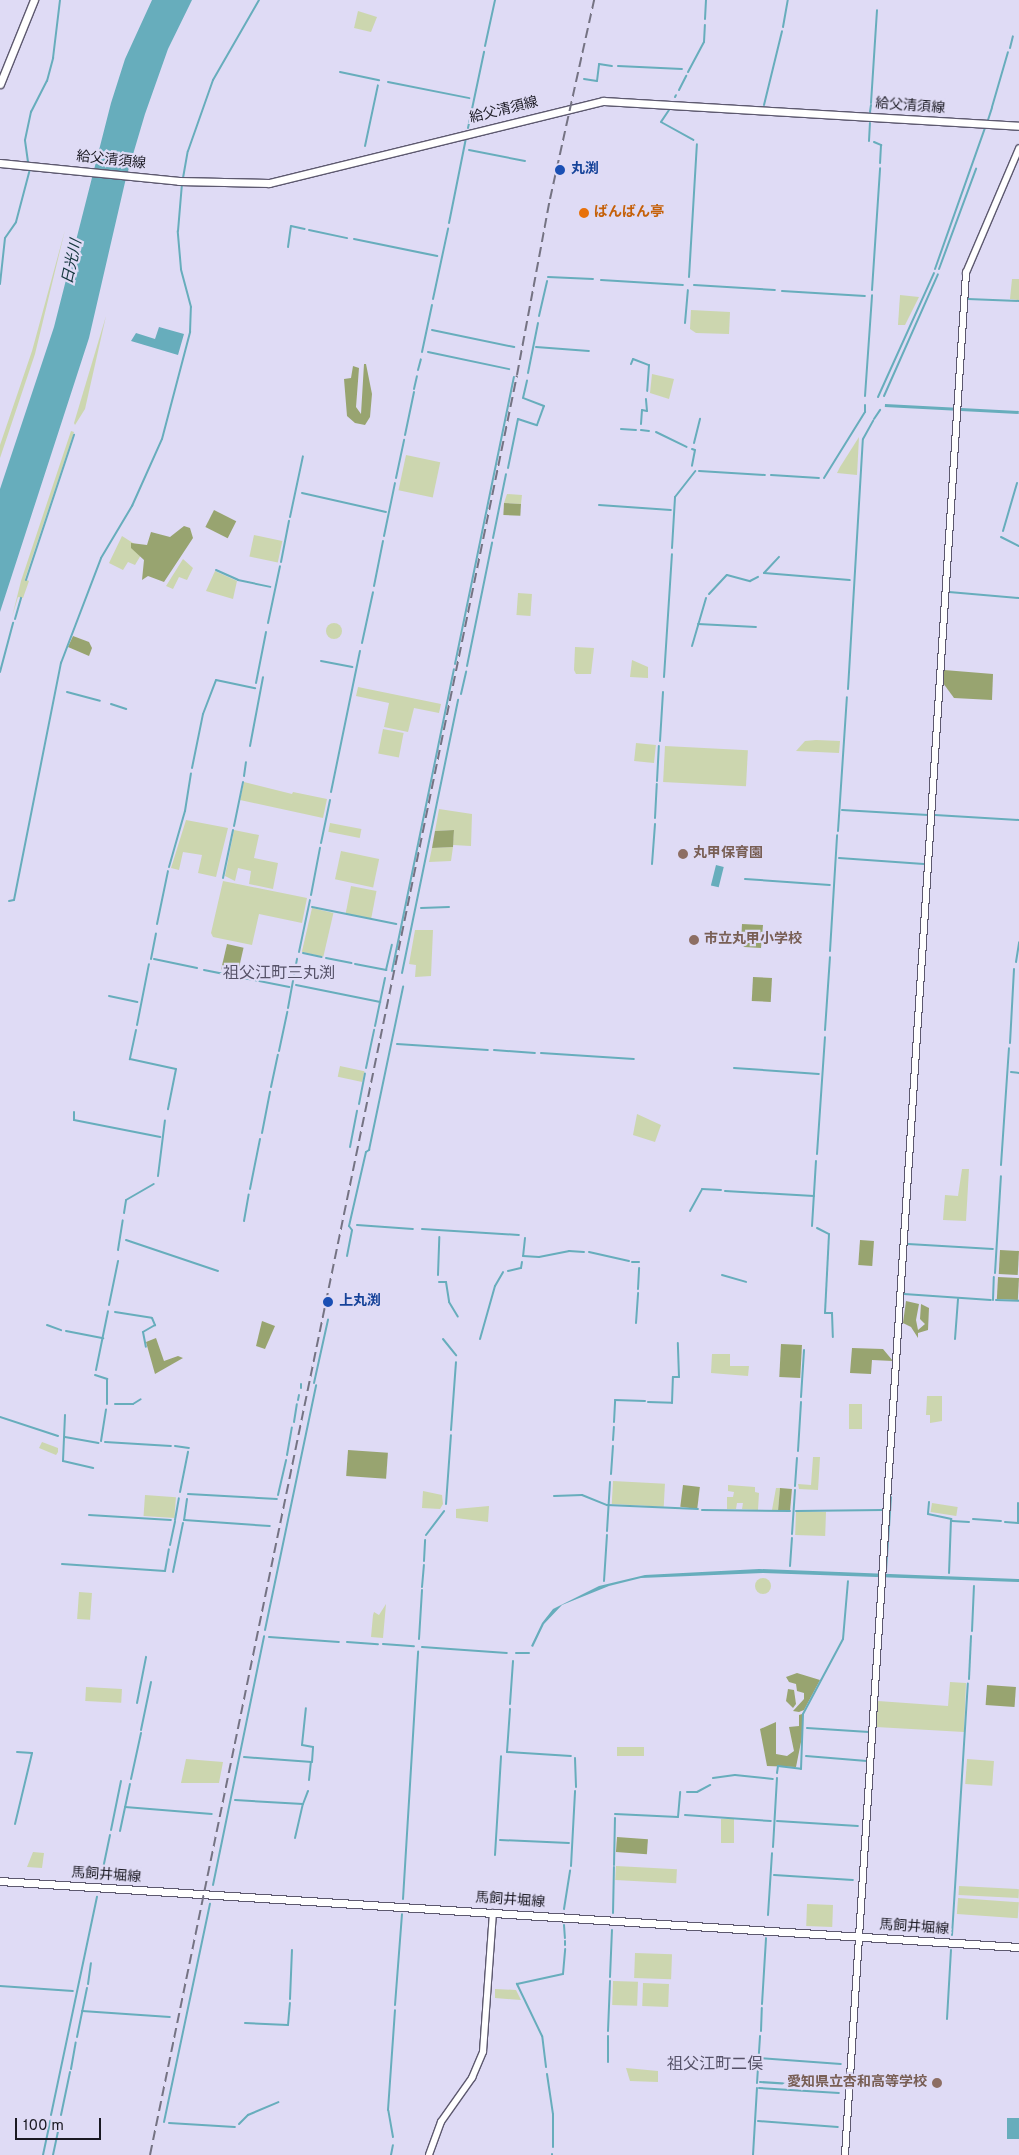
<!DOCTYPE html>
<meta charset="utf-8">
<style>
body{margin:0}
#map{position:relative;width:1019px;height:2155px;overflow:hidden;background:#dfdbf5;font-family:Overpass,"Noto Sans JP",sans-serif}
div>[style]{position:absolute}
[style*='--x']{left:calc(var(--x)*1px);top:calc(var(--y)*1px);width:calc(var(--w)*1px);rotate:calc(var(--a)*1deg)}
.green>*{inset:0;background:#ccd6af;transform-origin:0 0}
.round{border-radius:50%}
.forest>*{inset:0;background:#98a470;transform-origin:0 0}
.water>*{inset:0;background:#67adbc;transform-origin:0 0}
.stream>*{height:2px;margin:-1px;padding:0 1px;transform-origin:1px;border-radius:1px;background:#67adbc}
.roads{filter:drop-shadow(1px 0 #5d596f) drop-shadow(-1px 0 #5d596f) drop-shadow(0 1px #5d596f) drop-shadow(0 -1px #5d596f)}
.tertiary>*{height:5.5px;margin:-2.75px;padding:0 2.75px;transform-origin:2.75px;border-radius:2.75px;background:#fff}
.secondary>*{height:7px;margin:-3.5px;padding:0 3.5px;transform-origin:3.5px;border-radius:3.5px;background:#fff}
.rail>*{height:2px;margin-top:-1px;transform-origin:0;background:repeating-linear-gradient(90deg,#757383 0 10px,transparent 0 15px)}
.dots>*{width:14px;height:14px;translate:-50% -50%;box-sizing:border-box;border:2px solid #dfdbf5;border-radius:50%}
span{translate:-50% -50%;white-space:nowrap;text-align:center;line-height:1.15;-webkit-text-stroke:4.5px #dfdbf5;paint-order:stroke}
.street-label{font-size:14px;color:#1a1922}
.transit-label{font-size:14px;color:#164399;font-weight:700}
.left{translate:0 -50%;text-align:left}
.food-label{font-size:14px;color:#c56008;font-weight:700}
.education-label{font-size:14px;color:#785e54;font-weight:700}
.right{translate:-100% -50%;text-align:right}
.water-label{font-size:15px;color:#13353c;font-style:italic}
.quarter-label{font-size:16px;color:#565268}
.scale{position:absolute;left:15px;top:2118px;width:86px;height:22px;box-sizing:border-box;border:2px solid #1a1922;border-top:0;padding-left:6px;font-size:15px;line-height:18px;white-space:nowrap;color:#1a1922;-webkit-text-stroke:4px #dfdbf5;paint-order:stroke}
</style>
<div id="map">
<div class="green">
<i style="clip-path:polygon(358px 11px,377px 17px,371px 32px,354px 28px)"></i>
<i style="clip-path:polygon(65px 230px,35px 354px,0 458px,0 445px,32px 351px)"></i>
<i style="clip-path:polygon(1012px 279px,1019px 279px,1019px 300px,1010px 299px)"></i>
<i style="clip-path:polygon(900px 295px,919px 297px,905px 325px,898px 325px)"></i>
<i style="clip-path:polygon(691px 310px,730px 312px,729px 334px,696px 333px,690px 329px)"></i>
<i style="clip-path:polygon(106px 316px,85px 409px,75px 425px,74px 423px)"></i>
<i style="clip-path:polygon(652px 374px,674px 379px,669px 399px,650px 393px)"></i>
<i style="clip-path:polygon(71px 431px,74px 432px,25px 579px,29px 581px,23px 598px,18px 597px,12px 617px,21px 581px)"></i>
<i style="clip-path:polygon(859px 437px,857px 475px,837px 473px,840px 467px)"></i>
<i style="left:406px;top:455px;width:35px;height:36px;rotate:12deg"></i>
<i style="clip-path:polygon(507px 494px,522px 495px,521px 504px,504px 503px)"></i>
<i style="left:254px;top:535px;width:29px;height:22px;rotate:12deg"></i>
<i style="clip-path:polygon(122px 536px,144px 550px,135px 565px,128px 562px,123px 570px,109px 563px)"></i>
<i style="clip-path:polygon(183px 559px,193px 568px,187px 580px,179px 577px,173px 589px,166px 586px)"></i>
<i style="clip-path:polygon(215px 571px,237px 581px,233px 599px,206px 591px)"></i>
<i style="left:518px;top:593px;width:14px;height:22px;rotate:4deg"></i>
<i class="round" style="left:326px;top:623px;width:16px;height:16px"></i>
<i style="clip-path:polygon(575px 647px,594px 648px,591px 674px,576px 674px,574px 670px)"></i>
<i style="clip-path:polygon(632px 660px,648px 667px,648px 678px,630px 677px)"></i>
<i style="clip-path:polygon(358px 687px,441px 704px,439px 713px,414px 708px,408px 732px,384px 727px,389px 703px,356px 696px)"></i>
<i style="left:383px;top:729px;width:21px;height:25px;rotate:11deg"></i>
<i style="clip-path:polygon(816px 740px,840px 741px,839px 753px,796px 751px,805px 741px)"></i>
<i style="left:636px;top:743px;width:20px;height:18px;rotate:6deg"></i>
<i style="left:665px;top:746px;width:83px;height:36px;rotate:3deg"></i>
<i style="clip-path:polygon(244px 782px,292px 794px,293px 792px,327px 799px,323px 818px,240px 800px)"></i>
<i style="clip-path:polygon(439px 809px,472px 814px,471px 846px,453px 845px,454px 830px,435px 831px)"></i>
<i style="clip-path:polygon(186px 820px,228px 828px,216px 877px,198px 873px,202px 855px,183px 852px,179px 870px,171px 868px)"></i>
<i style="left:330px;top:823px;width:32px;height:9px;rotate:11deg"></i>
<i style="clip-path:polygon(234px 830px,259px 835px,254px 858px,278px 863px,273px 889px,249px 884px,251px 871px,238px 868px,235px 881px,225px 876px)"></i>
<i style="clip-path:polygon(453px 847px,451px 861px,429px 862px,432px 848px)"></i>
<i style="left:341px;top:851px;width:39px;height:29px;rotate:12deg"></i>
<i style="clip-path:polygon(223px 881px,307px 898px,302px 923px,259px 914px,252px 945px,213px 937px,211px 933px)"></i>
<i style="left:351px;top:886px;width:26px;height:28px;rotate:11deg"></i>
<i style="left:312px;top:908px;width:22px;height:45px;rotate:13deg"></i>
<i style="clip-path:polygon(415px 930px,433px 930px,431px 976px,415px 977px,416px 965px,409px 964px)"></i>
<i style="left:340px;top:1066px;width:25px;height:11px;rotate:12deg"></i>
<i style="clip-path:polygon(637px 1114px,661px 1125px,655px 1142px,633px 1135px)"></i>
<i style="clip-path:polygon(962px 1169px,969px 1169px,966px 1221px,943px 1220px,945px 1195px,958px 1196px)"></i>
<i style="clip-path:polygon(712px 1354px,730px 1354px,730px 1366px,749px 1366px,748px 1376px,711px 1373px)"></i>
<i style="clip-path:polygon(927px 1396px,942px 1396px,942px 1421px,930px 1423px,930px 1415px,926px 1415px)"></i>
<i style="left:849px;top:1404px;width:13px;height:25px"></i>
<i style="clip-path:polygon(42px 1442px,58px 1448px,58px 1452px,56px 1455px,39px 1448px)"></i>
<i style="clip-path:polygon(813px 1457px,820px 1457px,818px 1490px,799px 1489px,798px 1484px,811px 1485px)"></i>
<i style="left:613px;top:1481px;width:52px;height:23px;rotate:3deg"></i>
<i style="clip-path:polygon(728px 1485px,755px 1487px,755px 1492px,759px 1493px,758px 1510px,742px 1509px,743px 1503px,737px 1503px,736px 1509px,727px 1509px,727px 1497px,733px 1497px,734px 1492px,728px 1491px)"></i>
<i style="clip-path:polygon(776px 1488px,780px 1488px,778px 1510px,772px 1510px)"></i>
<i style="clip-path:polygon(423px 1491px,442px 1495px,443px 1504px,440px 1509px,422px 1508px)"></i>
<i style="left:145px;top:1495px;width:31px;height:21px;rotate:4deg"></i>
<i style="left:932px;top:1503px;width:26px;height:9px;rotate:9deg"></i>
<i style="clip-path:polygon(489px 1506px,488px 1522px,456px 1518px,456px 1509px)"></i>
<i style="left:826px;top:1512px;width:24px;height:30px;rotate:92deg"></i>
<i class="round" style="left:755px;top:1578px;width:16px;height:16px"></i>
<i style="left:79px;top:1592px;width:13px;height:27px;rotate:4deg"></i>
<i style="clip-path:polygon(386px 1604px,383px 1638px,371px 1637px,373px 1615px,374px 1612px,379px 1615px)"></i>
<i style="clip-path:polygon(950px 1682px,966px 1683px,964px 1732px,876px 1727px,878px 1701px,948px 1706px)"></i>
<i style="left:86px;top:1687px;width:36px;height:14px;rotate:3deg"></i>
<i style="left:617px;top:1747px;width:27px;height:9px"></i>
<i style="clip-path:polygon(186px 1759px,223px 1762px,219px 1783px,181px 1783px)"></i>
<i style="left:967px;top:1759px;width:27px;height:25px;rotate:4deg"></i>
<i style="left:721px;top:1819px;width:13px;height:24px"></i>
<i style="clip-path:polygon(33px 1852px,44px 1853px,42px 1868px,27px 1867px)"></i>
<i style="left:616px;top:1866px;width:61px;height:14px;rotate:3deg"></i>
<i style="left:959px;top:1886px;width:60px;height:9px;rotate:3deg"></i>
<i style="left:958px;top:1898px;width:61px;height:16px;rotate:4deg"></i>
<i style="left:807px;top:1904px;width:26px;height:22px;rotate:2deg"></i>
<i style="left:635px;top:1953px;width:37px;height:25px;rotate:2deg"></i>
<i style="left:613px;top:1981px;width:25px;height:24px;rotate:2deg"></i>
<i style="left:643px;top:1983px;width:26px;height:23px;rotate:2deg"></i>
<i style="clip-path:polygon(495px 1989px,516px 1990px,521px 2000px,495px 1998px)"></i>
<i style="clip-path:polygon(626px 2068px,658px 2071px,658px 2082px,630px 2081px)"></i>
</div>
<div class="forest">
<i style="clip-path:polygon(364px 364px,366px 364px,372px 394px,370px 417px,365px 425px,355px 423px,347px 416px,344px 379px,351px 378px,353px 366px,359px 368px,356px 407px,361px 414px)"></i>
<i style="left:504px;top:503px;width:17px;height:12px;rotate:3deg"></i>
<i style="left:214px;top:510px;width:25px;height:19px;rotate:27deg"></i>
<i style="clip-path:polygon(184px 526px,190px 528px,193px 538px,164px 582px,148px 576px,142px 580px,144px 560px,131px 548px,131px 543px,147px 545px,151px 532px,170px 537px)"></i>
<i style="clip-path:polygon(73px 636px,89px 642px,92px 648px,89px 656px,68px 647px)"></i>
<i style="clip-path:polygon(944px 670px,993px 674px,992px 700px,954px 698px,943px 683px)"></i>
<i style="clip-path:polygon(454px 830px,453px 847px,432px 848px,435px 831px)"></i>
<i style="clip-path:polygon(742px 924px,763px 925px,761px 948px,744px 947px,741px 942px)"></i>
<i style="left:227px;top:944px;width:17px;height:26px;rotate:13deg"></i>
<i style="left:753px;top:977px;width:19px;height:24px;rotate:3deg"></i>
<i style="left:860px;top:1240px;width:14px;height:25px;rotate:4deg"></i>
<i style="left:1000px;top:1250px;width:19px;height:24px;rotate:3deg"></i>
<i style="left:998px;top:1277px;width:21px;height:22px;rotate:3deg"></i>
<i style="clip-path:polygon(906px 1301px,919px 1304px,916px 1320px,918px 1330px,925px 1324px,920px 1319px,921px 1304px,929px 1308px,928px 1330px,918px 1333px,918px 1338px,911px 1327px,903px 1323px)"></i>
<i style="clip-path:polygon(262px 1321px,275px 1326px,265px 1349px,256px 1346px)"></i>
<i style="clip-path:polygon(156px 1338px,164px 1361px,178px 1356px,183px 1358px,155px 1374px,146px 1342px)"></i>
<i style="left:781px;top:1344px;width:21px;height:33px;rotate:3deg"></i>
<i style="clip-path:polygon(852px 1348px,883px 1349px,893px 1361px,872px 1360px,871px 1374px,850px 1373px)"></i>
<i style="left:348px;top:1450px;width:40px;height:26px;rotate:4deg"></i>
<i style="left:683px;top:1485px;width:17px;height:22px;rotate:7deg"></i>
<i style="left:780px;top:1488px;width:12px;height:22px;rotate:5deg"></i>
<i style="clip-path:polygon(797px 1673px,820px 1680px,804px 1710px,799px 1712px,793px 1711px,804px 1699px,804px 1693px,797px 1691px,796px 1684px,789px 1682px,786px 1677px)"></i>
<i style="left:987px;top:1685px;width:29px;height:20px;rotate:4deg"></i>
<i style="clip-path:polygon(788px 1689px,794px 1690px,796px 1704px,793px 1708px,786px 1701px)"></i>
<i style="clip-path:polygon(802px 1714px,803px 1732px,796px 1767px,767px 1766px,760px 1729px,776px 1722px,776px 1754px,787px 1756px,794px 1751px,789px 1727px,799px 1726px,799px 1715px)"></i>
<i style="left:617px;top:1837px;width:31px;height:15px;rotate:4deg"></i>
</div>
<div class="water">
<i style="clip-path:polygon(152px 0,192px 0,168px 49px,145px 114px,126px 178px,89px 338px,0 612px,0 489px,54px 327px,111px 103px,125px 59px)"></i>
<i style="clip-path:polygon(159px 327px,184px 334px,178px 355px,131px 341px,136px 333px,155px 339px)"></i>
<i style="left:885px;top:404px;width:134px;height:3px;rotate:3deg"></i>
<i style="left:716px;top:865px;width:8px;height:21px;rotate:14deg"></i>
<i style="clip-path:polygon(759px 1569px,1019px 1579px,1019px 1582px,763px 1573px,641px 1578px,609px 1586px,562px 1605px,544px 1624px,533px 1647px,531px 1646px,542px 1623px,553px 1609px,599px 1586px,645px 1575px)"></i>
<i style="left:1007px;top:2118px;width:12px;height:21px"></i>
</div>
<div class="stream">
<i style="--x:705;--y:19;--w:19;--a:-87"></i>
<i style="--x:783;--y:27;--w:27;--a:-80"></i>
<i style="--x:485;--y:46;--w:47;--a:-77.7"></i>
<i style="--x:1010;--y:48;--w:12;--a:-76"></i>
<i style="--x:618;--y:66;--w:64;--a:2.7"></i>
<i style="--x:340;--y:72;--w:40;--a:12"></i>
<i style="--x:688;--y:72;--w:34;--a:-62"></i>
<i style="--x:704;--y:42;--w:17;--a:-87"></i>
<i style="--x:584;--y:79;--w:13;--a:9"></i>
<i style="--x:597;--y:81;--w:17;--a:-83"></i>
<i style="--x:599;--y:64;--w:13;--a:9"></i>
<i style="--x:388;--y:82;--w:83;--a:11.2"></i>
<i style="--x:679;--y:90;--w:16;--a:-63"></i>
<i style="--x:675;--y:97;--w:2;--a:-63"></i>
<i style="--x:871;--y:103;--w:93;--a:-86.3"></i>
<i style="--x:764;--y:105;--w:76;--a:-76.3"></i>
<i style="--x:992;--y:107;--w:57;--a:-73.8"></i>
<i style="--x:669;--y:110;--w:14;--a:124"></i>
<i style="--x:661;--y:122;--w:37;--a:29"></i>
<i style="--x:870;--y:112;--w:7;--a:-82"></i>
<i style="--x:988;--y:120;--w:13;--a:-72"></i>
<i style="--x:468;--y:128;--w:78;--a:-78.1"></i>
<i style="--x:869;--y:141;--w:18;--a:-87"></i>
<i style="--x:874;--y:142;--w:8;--a:23"></i>
<i style="--x:881;--y:145;--w:18;--a:93"></i>
<i style="--x:365;--y:146;--w:62;--a:-78"></i>
<i style="--x:469;--y:150;--w:57;--a:11.1"></i>
<i style="--x:28;--y:162;--w:22;--a:-98"></i>
<i style="--x:25;--y:140;--w:29;--a:-78"></i>
<i style="--x:31;--y:112;--w:35;--a:-63"></i>
<i style="--x:47;--y:81;--w:24;--a:-75"></i>
<i style="--x:53;--y:58;--w:58;--a:-83.1"></i>
<i style="--x:183;--y:178;--w:27;--a:-80"></i>
<i style="--x:188;--y:151;--w:75;--a:-70.6"></i>
<i style="--x:213;--y:80;--w:92;--a:-60.1"></i>
<i style="--x:449;--y:223;--w:87;--a:-78.7"></i>
<i style="--x:309;--y:230;--w:39;--a:12"></i>
<i style="--x:354;--y:239;--w:85;--a:11.6"></i>
<i style="--x:288;--y:247;--w:21;--a:-82"></i>
<i style="--x:291;--y:226;--w:14;--a:12"></i>
<i style="--x:935;--y:269;--w:150;--a:-70.5"></i>
<i style="--x:939;--y:269;--w:107;--a:-69.7"></i>
<i style="--x:548;--y:277;--w:45;--a:2.5"></i>
<i style="--x:689;--y:277;--w:133;--a:-86.6"></i>
<i style="--x:601;--y:280;--w:82;--a:3.5"></i>
<i style="--x:0;--y:284;--w:46;--a:-83.8"></i>
<i style="--x:5;--y:238;--w:19;--a:-55"></i>
<i style="--x:16;--y:222;--w:55;--a:-75.2"></i>
<i style="--x:694;--y:285;--w:81;--a:3.5"></i>
<i style="--x:872;--y:290;--w:122;--a:-86.2"></i>
<i style="--x:782;--y:291;--w:83;--a:3.4"></i>
<i style="--x:433;--y:299;--w:72;--a:-77.9"></i>
<i style="--x:968;--y:299;--w:51;--a:2.2"></i>
<i style="--x:539;--y:316;--w:36;--a:-77"></i>
<i style="--x:685;--y:323;--w:33;--a:-85"></i>
<i style="--x:432;--y:330;--w:84;--a:11.7"></i>
<i style="--x:536;--y:347;--w:53;--a:4.3"></i>
<i style="--x:422;--y:352;--w:48;--a:-78"></i>
<i style="--x:428;--y:352;--w:83;--a:11.9"></i>
<i style="--x:631;--y:364;--w:5;--a:-68"></i>
<i style="--x:633;--y:359;--w:17;--a:21"></i>
<i style="--x:649;--y:365;--w:26;--a:94"></i>
<i style="--x:418;--y:370;--w:11;--a:-75"></i>
<i style="--x:528;--y:373;--w:51;--a:-78.7"></i>
<i style="--x:414;--y:389;--w:13;--a:-77"></i>
<i style="--x:865;--y:396;--w:101;--a:-86"></i>
<i style="--x:884;--y:396;--w:133;--a:-66.1"></i>
<i style="--x:878;--y:397;--w:136;--a:-65.7"></i>
<i style="--x:874;--y:419;--w:11;--a:-56"></i>
<i style="--x:641;--y:424;--w:14;--a:-86"></i>
<i style="--x:642;--y:410;--w:5;--a:11"></i>
<i style="--x:647;--y:411;--w:12;--a:-95"></i>
<i style="--x:621;--y:429;--w:15;--a:4"></i>
<i style="--x:641;--y:430;--w:8;--a:7"></i>
<i style="--x:656;--y:432;--w:34;--a:26"></i>
<i style="--x:405;--y:435;--w:44;--a:-78.2"></i>
<i style="--x:694;--y:443;--w:25;--a:-76"></i>
<i style="--x:692;--y:449;--w:3;--a:18"></i>
<i style="--x:695;--y:450;--w:16;--a:101"></i>
<i style="--x:508;--y:468;--w:50;--a:-78.5"></i>
<i style="--x:518;--y:419;--w:20;--a:18"></i>
<i style="--x:537;--y:425;--w:20;--a:-70"></i>
<i style="--x:544;--y:406;--w:22;--a:-159"></i>
<i style="--x:523;--y:398;--w:18;--a:-77"></i>
<i style="--x:699;--y:471;--w:66;--a:3.5"></i>
<i style="--x:771;--y:475;--w:48;--a:3.6"></i>
<i style="--x:396;--y:478;--w:39;--a:-78"></i>
<i style="--x:824;--y:478;--w:78;--a:-58.2"></i>
<i style="--x:865;--y:412;--w:7;--a:-90"></i>
<i style="--x:302;--y:493;--w:86;--a:12.7"></i>
<i style="--x:599;--y:505;--w:72;--a:4"></i>
<i style="--x:290;--y:517;--w:62;--a:-78"></i>
<i style="--x:1003;--y:531;--w:50;--a:-73.7"></i>
<i style="--x:384;--y:536;--w:54;--a:-78.3"></i>
<i style="--x:1001;--y:537;--w:20;--a:27"></i>
<i style="--x:493;--y:538;--w:65;--a:-78.5"></i>
<i style="--x:672;--y:548;--w:51;--a:-86.6"></i>
<i style="--x:675;--y:497;--w:33;--a:-52"></i>
<i style="--x:281;--y:562;--w:42;--a:-79"></i>
<i style="--x:216;--y:570;--w:24;--a:24"></i>
<i style="--x:238;--y:580;--w:33;--a:12"></i>
<i style="--x:764;--y:573;--w:86;--a:4.7"></i>
<i style="--x:764;--y:573;--w:22;--a:-47"></i>
<i style="--x:26;--y:580;--w:153;--a:-71.7"></i>
<i style="--x:374;--y:586;--w:46;--a:-78.7"></i>
<i style="--x:949;--y:592;--w:70;--a:4.9"></i>
<i style="--x:709;--y:594;--w:26;--a:-47"></i>
<i style="--x:727;--y:575;--w:24;--a:15"></i>
<i style="--x:750;--y:581;--w:9;--a:-27"></i>
<i style="--x:15;--y:619;--w:22;--a:-74"></i>
<i style="--x:268;--y:623;--w:58;--a:-78.1"></i>
<i style="--x:698;--y:624;--w:58;--a:3"></i>
<i style="--x:362;--y:643;--w:52;--a:-77.8"></i>
<i style="--x:692;--y:646;--w:50;--a:-73.7"></i>
<i style="--x:321;--y:661;--w:32;--a:11"></i>
<i style="--x:455;--y:664;--w:293;--a:-78.4"></i>
<i style="--x:467;--y:666;--w:126;--a:-78.5"></i>
<i style="--x:0;--y:672;--w:51;--a:-75.1"></i>
<i style="--x:664;--y:677;--w:123;--a:-86.3"></i>
<i style="--x:256;--y:683;--w:52;--a:-78.9"></i>
<i style="--x:848;--y:689;--w:250;--a:-86.6"></i>
<i style="--x:863;--y:439;--w:21;--a:-61"></i>
<i style="--x:67;--y:692;--w:34;--a:15"></i>
<i style="--x:461;--y:694;--w:23;--a:-77"></i>
<i style="--x:111;--y:704;--w:16;--a:18"></i>
<i style="--x:660;--y:741;--w:49;--a:-86.5"></i>
<i style="--x:250;--y:746;--w:70;--a:-79.3"></i>
<i style="--x:192;--y:768;--w:55;--a:-78.5"></i>
<i style="--x:203;--y:714;--w:36;--a:-69"></i>
<i style="--x:216;--y:680;--w:40;--a:12"></i>
<i style="--x:244;--y:776;--w:14;--a:-82"></i>
<i style="--x:657;--y:781;--w:35;--a:-87"></i>
<i style="--x:331;--y:792;--w:144;--a:-78.4"></i>
<i style="--x:842;--y:810;--w:86;--a:3.3"></i>
<i style="--x:935;--y:815;--w:84;--a:3.4"></i>
<i style="--x:655;--y:818;--w:34;--a:-87"></i>
<i style="--x:234;--y:826;--w:45;--a:-78.4"></i>
<i style="--x:838;--y:831;--w:134;--a:-86.2"></i>
<i style="--x:321;--y:843;--w:44;--a:-78.2"></i>
<i style="--x:839;--y:858;--w:85;--a:4"></i>
<i style="--x:652;--y:864;--w:40;--a:-85.7"></i>
<i style="--x:169;--y:867;--w:58;--a:-74.1"></i>
<i style="--x:185;--y:811;--w:38;--a:-81"></i>
<i style="--x:223;--y:878;--w:49;--a:-78.2"></i>
<i style="--x:745;--y:879;--w:85;--a:4"></i>
<i style="--x:311;--y:895;--w:48;--a:-79.2"></i>
<i style="--x:9;--y:901;--w:5;--a:-11"></i>
<i style="--x:14;--y:900;--w:242;--a:-78.8"></i>
<i style="--x:61;--y:663;--w:112;--a:-69.1"></i>
<i style="--x:101;--y:558;--w:61;--a:-59.2"></i>
<i style="--x:132;--y:506;--w:73;--a:-65.9"></i>
<i style="--x:162;--y:439;--w:111;--a:-75.3"></i>
<i style="--x:190;--y:332;--w:25;--a:-88"></i>
<i style="--x:191;--y:307;--w:39;--a:-105"></i>
<i style="--x:181;--y:269;--w:38;--a:-95"></i>
<i style="--x:178;--y:231;--w:48;--a:-85.2"></i>
<i style="--x:312;--y:907;--w:86;--a:11.4"></i>
<i style="--x:421;--y:908;--w:28;--a:-2"></i>
<i style="--x:157;--y:924;--w:54;--a:-78.3"></i>
<i style="--x:830;--y:951;--w:116;--a:-86.5"></i>
<i style="--x:299;--y:952;--w:53;--a:-78.1"></i>
<i style="--x:303;--y:953;--w:19;--a:12"></i>
<i style="--x:326;--y:958;--w:26;--a:11"></i>
<i style="--x:151;--y:959;--w:26;--a:-79"></i>
<i style="--x:154;--y:959;--w:44;--a:11.8"></i>
<i style="--x:1016;--y:962;--w:20;--a:-81"></i>
<i style="--x:355;--y:964;--w:32;--a:11"></i>
<i style="--x:386;--y:970;--w:26;--a:-77"></i>
<i style="--x:204;--y:970;--w:87;--a:11.3"></i>
<i style="--x:392;--y:971;--w:308;--a:-78.4"></i>
<i style="--x:402;--y:973;--w:279;--a:-78.4"></i>
<i style="--x:296;--y:985;--w:86;--a:11.4"></i>
<i style="--x:109;--y:996;--w:29;--a:12"></i>
<i style="--x:288;--y:1008;--w:50;--a:-79.6"></i>
<i style="--x:137;--y:1025;--w:62;--a:-78.9"></i>
<i style="--x:375;--y:1026;--w:49;--a:-78.2"></i>
<i style="--x:136;--y:1030;--w:30;--a:102"></i>
<i style="--x:130;--y:1059;--w:47;--a:12.3"></i>
<i style="--x:176;--y:1069;--w:41;--a:101.3"></i>
<i style="--x:825;--y:1030;--w:73;--a:-86.1"></i>
<i style="--x:1010;--y:1043;--w:74;--a:-86.9"></i>
<i style="--x:397;--y:1044;--w:91;--a:3.8"></i>
<i style="--x:494;--y:1050;--w:41;--a:4.2"></i>
<i style="--x:279;--y:1051;--w:40;--a:-78"></i>
<i style="--x:541;--y:1053;--w:93;--a:3.7"></i>
<i style="--x:366;--y:1068;--w:39;--a:-78"></i>
<i style="--x:734;--y:1068;--w:85;--a:4"></i>
<i style="--x:1011;--y:1072;--w:8;--a:7"></i>
<i style="--x:271;--y:1087;--w:33;--a:-78"></i>
<i style="--x:359;--y:1104;--w:31;--a:-79"></i>
<i style="--x:74;--y:1112;--w:8;--a:90"></i>
<i style="--x:74;--y:1120;--w:88;--a:11.2"></i>
<i style="--x:262;--y:1133;--w:42;--a:-79"></i>
<i style="--x:350;--y:1147;--w:37;--a:-79"></i>
<i style="--x:817;--y:1154;--w:117;--a:-86.1"></i>
<i style="--x:1001;--y:1165;--w:117;--a:-86.1"></i>
<i style="--x:158;--y:1176;--w:56;--a:-82.9"></i>
<i style="--x:250;--y:1189;--w:51;--a:-78.7"></i>
<i style="--x:725;--y:1191;--w:89;--a:3.2"></i>
<i style="--x:690;--y:1211;--w:25;--a:-61"></i>
<i style="--x:702;--y:1189;--w:19;--a:3"></i>
<i style="--x:124;--y:1213;--w:13;--a:-81"></i>
<i style="--x:126;--y:1200;--w:32;--a:-30"></i>
<i style="--x:244;--y:1221;--w:27;--a:-80"></i>
<i style="--x:357;--y:1225;--w:56;--a:4.1"></i>
<i style="--x:812;--y:1226;--w:65;--a:-86.5"></i>
<i style="--x:817;--y:1228;--w:13;--a:27"></i>
<i style="--x:829;--y:1234;--w:79;--a:92.9"></i>
<i style="--x:825;--y:1313;--w:7;--a:0"></i>
<i style="--x:832;--y:1313;--w:24;--a:88"></i>
<i style="--x:422;--y:1229;--w:97;--a:3.5"></i>
<i style="--x:525;--y:1238;--w:18;--a:96"></i>
<i style="--x:523;--y:1256;--w:16;--a:4"></i>
<i style="--x:539;--y:1257;--w:31;--a:-11"></i>
<i style="--x:569;--y:1251;--w:15;--a:4"></i>
<i style="--x:126;--y:1240;--w:97;--a:18.6"></i>
<i style="--x:908;--y:1244;--w:85;--a:3.4"></i>
<i style="--x:118;--y:1250;--w:30;--a:-81"></i>
<i style="--x:589;--y:1252;--w:41;--a:12.7"></i>
<i style="--x:347;--y:1256;--w:26;--a:-79"></i>
<i style="--x:352;--y:1230;--w:5;--a:-127"></i>
<i style="--x:349;--y:1226;--w:76;--a:-77.1"></i>
<i style="--x:366;--y:1152;--w:4;--a:-34"></i>
<i style="--x:369;--y:1150;--w:167;--a:-78.2"></i>
<i style="--x:632;--y:1262;--w:7;--a:0"></i>
<i style="--x:508;--y:1271;--w:13;--a:-13"></i>
<i style="--x:521;--y:1268;--w:6;--a:-81"></i>
<i style="--x:995;--y:1273;--w:97;--a:-86.5"></i>
<i style="--x:438;--y:1275;--w:38;--a:-88"></i>
<i style="--x:722;--y:1275;--w:25;--a:16"></i>
<i style="--x:439;--y:1282;--w:7;--a:0"></i>
<i style="--x:446;--y:1282;--w:20;--a:81"></i>
<i style="--x:449;--y:1302;--w:17;--a:59"></i>
<i style="--x:638;--y:1289;--w:21;--a:-87"></i>
<i style="--x:904;--y:1294;--w:87;--a:3.9"></i>
<i style="--x:993;--y:1300;--w:23;--a:-88"></i>
<i style="--x:996;--y:1300;--w:23;--a:2"></i>
<i style="--x:109;--y:1305;--w:45;--a:-78.4"></i>
<i style="--x:115;--y:1312;--w:37;--a:9"></i>
<i style="--x:152;--y:1318;--w:8;--a:67"></i>
<i style="--x:155;--y:1325;--w:14;--a:150"></i>
<i style="--x:143;--y:1332;--w:15;--a:79"></i>
<i style="--x:636;--y:1323;--w:30;--a:-86"></i>
<i style="--x:47;--y:1325;--w:15;--a:20"></i>
<i style="--x:66;--y:1331;--w:38;--a:11"></i>
<i style="--x:443;--y:1339;--w:21;--a:51"></i>
<i style="--x:480;--y:1339;--w:55;--a:-74.2"></i>
<i style="--x:495;--y:1286;--w:16;--a:-60"></i>
<i style="--x:955;--y:1339;--w:40;--a:-85.7"></i>
<i style="--x:96;--y:1370;--w:60;--a:-78.5"></i>
<i style="--x:95;--y:1375;--w:13;--a:18"></i>
<i style="--x:107;--y:1379;--w:25;--a:90"></i>
<i style="--x:314;--y:1383;--w:65;--a:-77.5"></i>
<i style="--x:301;--y:1388;--w:4;--a:-90"></i>
<i style="--x:801;--y:1397;--w:47;--a:-86.3"></i>
<i style="--x:298;--y:1400;--w:5;--a:-79"></i>
<i style="--x:648;--y:1402;--w:24;--a:2"></i>
<i style="--x:672;--y:1403;--w:26;--a:-88"></i>
<i style="--x:673;--y:1377;--w:6;--a:0"></i>
<i style="--x:679;--y:1377;--w:34;--a:-92"></i>
<i style="--x:115;--y:1404;--w:18;--a:0"></i>
<i style="--x:133;--y:1404;--w:9;--a:-32"></i>
<i style="--x:65;--y:1415;--w:46;--a:92.5"></i>
<i style="--x:63;--y:1461;--w:31;--a:13"></i>
<i style="--x:0;--y:1417;--w:61;--a:18.1"></i>
<i style="--x:294;--y:1422;--w:18;--a:-81"></i>
<i style="--x:614;--y:1422;--w:22;--a:-87"></i>
<i style="--x:615;--y:1400;--w:30;--a:2"></i>
<i style="--x:451;--y:1430;--w:68;--a:-85.8"></i>
<i style="--x:65;--y:1437;--w:34;--a:10"></i>
<i style="--x:613;--y:1440;--w:13;--a:-86"></i>
<i style="--x:101;--y:1441;--w:32;--a:-81"></i>
<i style="--x:105;--y:1442;--w:66;--a:3.5"></i>
<i style="--x:175;--y:1446;--w:14;--a:8"></i>
<i style="--x:798;--y:1451;--w:49;--a:-86.5"></i>
<i style="--x:287;--y:1455;--w:28;--a:-80"></i>
<i style="--x:611;--y:1474;--w:28;--a:-86"></i>
<i style="--x:795;--y:1486;--w:28;--a:-86"></i>
<i style="--x:180;--y:1492;--w:41;--a:-78.7"></i>
<i style="--x:188;--y:1494;--w:89;--a:3.2"></i>
<i style="--x:278;--y:1495;--w:36;--a:-77"></i>
<i style="--x:554;--y:1496;--w:28;--a:-2"></i>
<i style="--x:582;--y:1495;--w:27;--a:22"></i>
<i style="--x:607;--y:1505;--w:91;--a:2.5"></i>
<i style="--x:187;--y:1499;--w:21;--a:98"></i>
<i style="--x:184;--y:1520;--w:86;--a:4"></i>
<i style="--x:929;--y:1502;--w:12;--a:95"></i>
<i style="--x:928;--y:1514;--w:24;--a:12"></i>
<i style="--x:951;--y:1519;--w:54;--a:92.1"></i>
<i style="--x:446;--y:1504;--w:69;--a:-85.9"></i>
<i style="--x:702;--y:1510;--w:88;--a:0.7"></i>
<i style="--x:796;--y:1511;--w:87;--a:-0.7"></i>
<i style="--x:89;--y:1515;--w:82;--a:3.5"></i>
<i style="--x:973;--y:1519;--w:28;--a:4"></i>
<i style="--x:175;--y:1520;--w:22;--a:-80"></i>
<i style="--x:952;--y:1521;--w:17;--a:3"></i>
<i style="--x:1005;--y:1522;--w:14;--a:4"></i>
<i style="--x:1018;--y:1523;--w:20;--a:-90"></i>
<i style="--x:607;--y:1531;--w:49;--a:-86.5"></i>
<i style="--x:792;--y:1534;--w:44;--a:-86.1"></i>
<i style="--x:426;--y:1535;--w:30;--a:-53"></i>
<i style="--x:170;--y:1545;--w:24;--a:-78"></i>
<i style="--x:424;--y:1561;--w:21;--a:-87"></i>
<i style="--x:62;--y:1564;--w:103;--a:3.9"></i>
<i style="--x:165;--y:1571;--w:22;--a:-80"></i>
<i style="--x:790;--y:1566;--w:28;--a:-86"></i>
<i style="--x:886;--y:1571;--w:74;--a:-86.1"></i>
<i style="--x:173;--y:1572;--w:50;--a:-78.5"></i>
<i style="--x:604;--y:1581;--w:46;--a:-86.3"></i>
<i style="--x:422;--y:1587;--w:22;--a:-85"></i>
<i style="--x:265;--y:1630;--w:250;--a:-78.2"></i>
<i style="--x:972;--y:1631;--w:45;--a:-87.5"></i>
<i style="--x:269;--y:1637;--w:70;--a:4.1"></i>
<i style="--x:419;--y:1639;--w:49;--a:-86.5"></i>
<i style="--x:347;--y:1642;--w:31;--a:4"></i>
<i style="--x:383;--y:1644;--w:31;--a:4"></i>
<i style="--x:422;--y:1647;--w:85;--a:4"></i>
<i style="--x:516;--y:1653;--w:13;--a:0"></i>
<i style="--x:969;--y:1679;--w:43;--a:-87.3"></i>
<i style="--x:137;--y:1703;--w:47;--a:-78.9"></i>
<i style="--x:510;--y:1704;--w:43;--a:-86"></i>
<i style="--x:510;--y:1709;--w:43;--a:94"></i>
<i style="--x:507;--y:1752;--w:64;--a:3.6"></i>
<i style="--x:807;--y:1728;--w:62;--a:3.7"></i>
<i style="--x:141;--y:1730;--w:49;--a:-78.2"></i>
<i style="--x:806;--y:1756;--w:61;--a:4.7"></i>
<i style="--x:244;--y:1757;--w:68;--a:4.2"></i>
<i style="--x:312;--y:1762;--w:15;--a:-86"></i>
<i style="--x:313;--y:1747;--w:11;--a:-170"></i>
<i style="--x:302;--y:1745;--w:37;--a:-84"></i>
<i style="--x:575;--y:1758;--w:29;--a:88"></i>
<i style="--x:777;--y:1773;--w:7;--a:-82"></i>
<i style="--x:778;--y:1766;--w:23;--a:7"></i>
<i style="--x:801;--y:1769;--w:55;--a:-87.9"></i>
<i style="--x:803;--y:1714;--w:85;--a:-61.9"></i>
<i style="--x:843;--y:1639;--w:58;--a:-85.1"></i>
<i style="--x:713;--y:1778;--w:22;--a:-8"></i>
<i style="--x:735;--y:1775;--w:38;--a:6"></i>
<i style="--x:131;--y:1779;--w:47;--a:-77.7"></i>
<i style="--x:309;--y:1780;--w:18;--a:-84"></i>
<i style="--x:687;--y:1792;--w:10;--a:0"></i>
<i style="--x:697;--y:1792;--w:15;--a:-28"></i>
<i style="--x:235;--y:1800;--w:68;--a:3.4"></i>
<i style="--x:303;--y:1804;--w:14;--a:-69"></i>
<i style="--x:125;--y:1807;--w:87;--a:4.6"></i>
<i style="--x:615;--y:1814;--w:63;--a:2.7"></i>
<i style="--x:678;--y:1817;--w:25;--a:-85"></i>
<i style="--x:685;--y:1815;--w:86;--a:4"></i>
<i style="--x:777;--y:1821;--w:81;--a:3.5"></i>
<i style="--x:15;--y:1824;--w:73;--a:-76.5"></i>
<i style="--x:32;--y:1753;--w:15;--a:-176"></i>
<i style="--x:111;--y:1830;--w:50;--a:-78.5"></i>
<i style="--x:120;--y:1831;--w:48;--a:-78"></i>
<i style="--x:295;--y:1838;--w:35;--a:-77"></i>
<i style="--x:500;--y:1840;--w:69;--a:2.5"></i>
<i style="--x:773;--y:1847;--w:69;--a:-86.7"></i>
<i style="--x:495;--y:1855;--w:99;--a:-86.5"></i>
<i style="--x:614;--y:1865;--w:47;--a:-88.8"></i>
<i style="--x:571;--y:1866;--w:75;--a:-86.9"></i>
<i style="--x:774;--y:1875;--w:79;--a:3.6"></i>
<i style="--x:101;--y:1878;--w:44;--a:-78.2"></i>
<i style="--x:213;--y:1885;--w:254;--a:-78.4"></i>
<i style="--x:403;--y:1899;--w:248;--a:-86.5"></i>
<i style="--x:564;--y:1909;--w:39;--a:-81"></i>
<i style="--x:613;--y:1913;--w:46;--a:-88.8"></i>
<i style="--x:768;--y:1915;--w:62;--a:-86.3"></i>
<i style="--x:564;--y:1925;--w:13;--a:86"></i>
<i style="--x:952;--y:1935;--w:252;--a:-86.4"></i>
<i style="--x:565;--y:1945;--w:4;--a:-90"></i>
<i style="--x:610;--y:1977;--w:47;--a:-87.6"></i>
<i style="--x:88;--y:1984;--w:21;--a:-82"></i>
<i style="--x:0;--y:1986;--w:73;--a:3.9"></i>
<i style="--x:290;--y:1999;--w:49;--a:-87.7"></i>
<i style="--x:762;--y:2004;--w:66;--a:-86.5"></i>
<i style="--x:395;--y:2005;--w:91;--a:-85.6"></i>
<i style="--x:82;--y:2011;--w:88;--a:3.9"></i>
<i style="--x:947;--y:2019;--w:69;--a:-86.7"></i>
<i style="--x:245;--y:2023;--w:43;--a:2.7"></i>
<i style="--x:288;--y:2025;--w:22;--a:-85"></i>
<i style="--x:608;--y:2031;--w:50;--a:-87.7"></i>
<i style="--x:761;--y:2031;--w:23;--a:-88"></i>
<i style="--x:77;--y:2037;--w:50;--a:-78.5"></i>
<i style="--x:759;--y:2058;--w:82;--a:4.2"></i>
<i style="--x:608;--y:2062;--w:26;--a:-90"></i>
<i style="--x:546;--y:2067;--w:31;--a:-97"></i>
<i style="--x:542;--y:2036;--w:58;--a:-115.7"></i>
<i style="--x:517;--y:1984;--w:47;--a:-12.3"></i>
<i style="--x:563;--y:1974;--w:25;--a:-85"></i>
<i style="--x:71;--y:2069;--w:27;--a:-80"></i>
<i style="--x:547;--y:2074;--w:40;--a:81.5"></i>
<i style="--x:553;--y:2114;--w:33;--a:90"></i>
<i style="--x:760;--y:2082;--w:80;--a:3.6"></i>
<i style="--x:757;--y:2083;--w:47;--a:-86.3"></i>
<i style="--x:759;--y:2088;--w:80;--a:3.6"></i>
<i style="--x:51;--y:2115;--w:223;--a:-78.1"></i>
<i style="--x:61;--y:2115;--w:44;--a:-78.2"></i>
<i style="--x:758;--y:2121;--w:80;--a:4.3"></i>
<i style="--x:164;--y:2122;--w:223;--a:-78.1"></i>
<i style="--x:169;--y:2123;--w:66;--a:3.5"></i>
<i style="--x:239;--y:2124;--w:13;--a:-45"></i>
<i style="--x:248;--y:2115;--w:33;--a:-23"></i>
<i style="--x:393;--y:2137;--w:27;--a:-100"></i>
<i style="--x:388;--y:2110;--w:100;--a:-86"></i>
<i style="--x:43;--y:2155;--w:35;--a:-78"></i>
<i style="--x:53;--y:2155;--w:34;--a:-78"></i>
<i style="--x:391;--y:2155;--w:10;--a:-79"></i>
<i style="--x:552;--y:2155;--w:1;--a:-90"></i>
<i style="--x:753;--y:2155;--w:67;--a:-86.6"></i>
</div>
<div class="roads">
<div class="tertiary">
<i style="--x:429;--y:2155;--w:35;--a:-70"></i>
<i style="--x:441;--y:2122;--w:54;--a:-54.8"></i>
<i style="--x:472;--y:2078;--w:28;--a:-67"></i>
<i style="--x:483;--y:2052;--w:139;--a:-85.9"></i>
<i style="--x:845;--y:2155;--w:1886;--a:-86.32"></i>
<i style="--x:966;--y:273;--w:135;--a:-66.9"></i>
</div>
<div class="secondary">
<i style="--x:0;--y:84;--w:91;--a:-68"></i>
<i style="--x:0;--y:163;--w:180;--a:5.7"></i>
<i style="--x:179;--y:181;--w:90;--a:1.3"></i>
<i style="--x:269;--y:183;--w:344;--a:-13.8"></i>
<i style="--x:603;--y:101;--w:417;--a:3.4"></i>
<i style="--x:0;--y:1881;--w:1021;--a:3.71"></i>
</div>
</div>
<div class="rail">
<i style="--x:150;--y:2155;--w:1817;--a:-78.35"></i>
<i style="--x:517;--y:375;--w:179;--a:-79.4"></i>
<i style="--x:550;--y:199;--w:204;--a:-77.5"></i>
</div>
<div class="dots">
<i style="left:560px;top:170px;background:#1a4fb4"></i>
<i style="left:584px;top:213px;background:#e8710a"></i>
<i style="left:683px;top:854px;background:#8d6e63"></i>
<i style="left:694px;top:940px;background:#8d6e63"></i>
<i style="left:328px;top:1302px;background:#1a4fb4"></i>
<i style="left:937px;top:2083px;background:#8d6e63"></i>
</div>
<div class="street-label">
<span style="left:910px;top:107px;rotate:4deg">給父清須線</span>
<span style="left:504px;top:111px;rotate:-14deg">給父清須線</span>
<span style="left:111px;top:161px;rotate:6deg">給父清須線</span>
<span style="left:106px;top:1876px;rotate:4deg">馬飼井堀線</span>
<span style="left:510px;top:1901px;rotate:4deg">馬飼井堀線</span>
<span style="left:914px;top:1928px;rotate:4deg">馬飼井堀線</span>
</div>
<div class="transit-label">
<span class="left" style="left:571px;top:170px">丸渕</span>
<span class="left" style="left:339px;top:1302px">上丸渕</span>
</div>
<div class="food-label">
<span class="left" style="left:594px;top:213px">ばんばん亭</span>
</div>
<div class="education-label">
<span class="left" style="left:693px;top:854px">丸甲保育園</span>
<span class="left" style="left:704px;top:940px">市立丸甲小学校</span>
<span class="right" style="left:927px;top:2083px">愛知県立杏和高等学校</span>
</div>
<div class="water-label">
<span style="left:73px;top:262px;rotate:-78deg">日光川</span>
</div>
<div class="quarter-label">
<span style="left:279px;top:974px">祖父江町三丸渕</span>
<span style="left:715px;top:2065px">祖父江町二俣</span>
</div>
<div class="scale">100 m</div>
</div>
